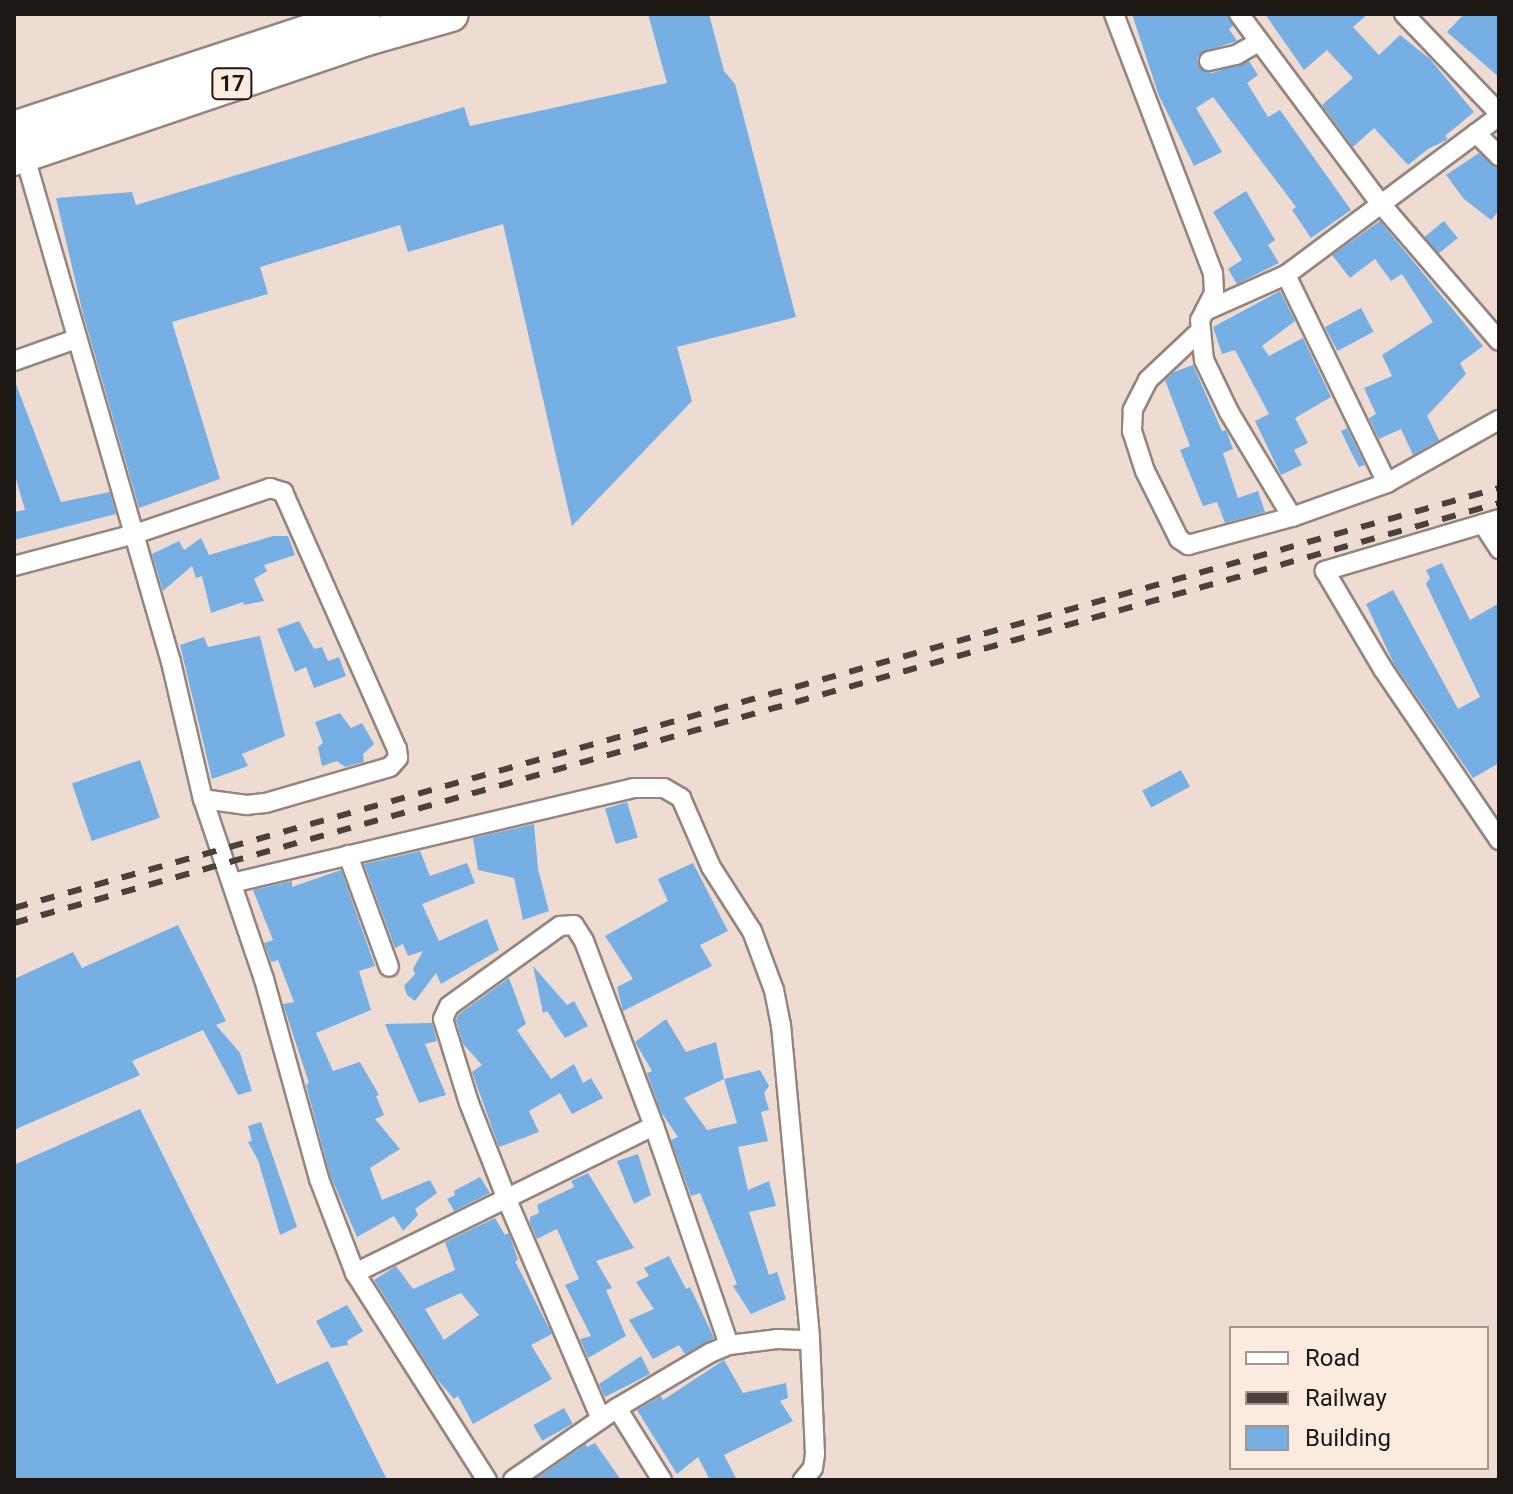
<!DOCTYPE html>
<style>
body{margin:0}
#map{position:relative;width:1513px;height:1494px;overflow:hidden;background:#eedcd2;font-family:Roboto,sans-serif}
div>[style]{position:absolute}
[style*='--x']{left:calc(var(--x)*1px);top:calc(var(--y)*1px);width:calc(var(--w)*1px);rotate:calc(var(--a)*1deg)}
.building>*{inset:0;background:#76afe4;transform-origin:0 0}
.roads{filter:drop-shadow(2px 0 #95857c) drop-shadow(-2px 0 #95857c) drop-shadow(0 2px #95857c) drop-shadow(0 -2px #95857c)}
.street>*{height:18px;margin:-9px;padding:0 9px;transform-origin:9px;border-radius:9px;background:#fff}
.highway>*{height:34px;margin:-17px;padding:0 17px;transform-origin:17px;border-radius:17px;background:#fff}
.rail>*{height:6px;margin-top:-3px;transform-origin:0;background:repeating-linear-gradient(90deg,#4a413d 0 14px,transparent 0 28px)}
span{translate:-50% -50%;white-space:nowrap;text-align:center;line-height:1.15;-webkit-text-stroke:6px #fbeadf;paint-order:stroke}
.shield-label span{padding:2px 6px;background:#fbeadf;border:2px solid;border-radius:6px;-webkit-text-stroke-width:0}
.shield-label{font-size:22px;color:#1e1815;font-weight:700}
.frame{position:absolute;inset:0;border:16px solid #1e1815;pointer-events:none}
.legend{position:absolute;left:1229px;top:1326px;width:260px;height:144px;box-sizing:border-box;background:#fbeadf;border:2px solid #a3968e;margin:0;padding:10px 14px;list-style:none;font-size:24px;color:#1e1815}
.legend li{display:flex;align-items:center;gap:16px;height:40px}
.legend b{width:40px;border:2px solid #a3968e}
</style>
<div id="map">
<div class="building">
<i style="clip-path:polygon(648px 14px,709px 14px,724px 71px,735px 84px,796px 317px,677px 347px,692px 401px,572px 526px,503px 224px,408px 252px,400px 225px,260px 267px,268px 294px,172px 322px,220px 479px,139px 508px,83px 314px,56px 198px,132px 192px,136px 205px,464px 107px,470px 126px,667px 83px)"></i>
<i style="clip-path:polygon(1132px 14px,1227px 14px,1233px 26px,1229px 29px,1237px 41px,1202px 52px,1197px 58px,1200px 68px,1212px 73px,1249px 61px,1258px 75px,1247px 83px,1268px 117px,1280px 110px,1351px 210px,1311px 238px,1292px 210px,1296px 207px,1213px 97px,1196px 108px,1222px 152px,1194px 166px,1159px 96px)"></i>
<i style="clip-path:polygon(1265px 14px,1368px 14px,1353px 27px,1379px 55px,1400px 35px,1430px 59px,1474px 112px,1445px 136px,1448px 139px,1428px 149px,1408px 165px,1374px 128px,1353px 147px,1322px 105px,1353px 78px,1327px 50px,1304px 70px)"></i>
<i style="clip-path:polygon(1464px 14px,1499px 14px,1499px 77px,1447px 32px)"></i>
<i style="clip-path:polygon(1479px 153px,1499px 169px,1499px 211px,1491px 220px,1464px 199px,1446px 175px)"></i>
<i style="clip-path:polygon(1246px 191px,1275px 240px,1268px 245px,1279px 263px,1237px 284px,1228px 269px,1242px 260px,1213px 212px)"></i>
<i style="clip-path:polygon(1380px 221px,1483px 346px,1460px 363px,1466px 374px,1427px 416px,1439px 440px,1413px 455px,1401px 429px,1379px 439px,1369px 418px,1376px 414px,1364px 388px,1392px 376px,1382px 355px,1433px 322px,1402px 274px,1391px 281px,1375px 259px,1350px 278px,1332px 255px)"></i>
<i style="left:1444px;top:221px;width:22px;height:25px;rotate:51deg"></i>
<i style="clip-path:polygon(1280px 291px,1295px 321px,1262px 346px,1269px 356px,1303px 338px,1331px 397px,1295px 418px,1308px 443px,1294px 450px,1302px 465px,1281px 475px,1255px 421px,1269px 414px,1235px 350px,1222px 354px,1213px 327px)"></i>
<i style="left:1361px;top:308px;width:27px;height:41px;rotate:62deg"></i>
<i style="clip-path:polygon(1193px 365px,1222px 431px,1226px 430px,1233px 449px,1223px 453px,1238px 498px,1258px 491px,1265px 512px,1225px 523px,1217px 502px,1203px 506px,1180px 450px,1190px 446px,1165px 380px,1174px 372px)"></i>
<i style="clip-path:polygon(14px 379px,61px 502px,110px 492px,116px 514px,14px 540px,14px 512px,25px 510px,14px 472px)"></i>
<i style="clip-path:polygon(1347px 428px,1365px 465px,1359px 467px,1351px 452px,1341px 431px)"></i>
<i style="clip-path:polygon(273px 536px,288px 536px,295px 555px,264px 565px,267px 571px,254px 579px,264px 601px,244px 605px,243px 602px,211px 613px,202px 576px,196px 578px,192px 566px,163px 591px,152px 554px,179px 541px,184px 550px,201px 538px,209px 555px)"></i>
<i style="clip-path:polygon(1442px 563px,1470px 620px,1499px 603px,1499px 763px,1473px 778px,1394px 664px,1366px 604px,1393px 590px,1458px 709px,1480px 697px,1426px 584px,1430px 578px,1426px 570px)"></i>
<i style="clip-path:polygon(299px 621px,314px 649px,322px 647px,328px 661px,339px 657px,346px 676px,314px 688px,306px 667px,295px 672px,277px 629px)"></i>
<i style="clip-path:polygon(260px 636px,285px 736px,242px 754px,248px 766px,212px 779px,180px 645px,204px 637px,208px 647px)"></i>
<i style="clip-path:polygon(340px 713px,351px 728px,362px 723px,374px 744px,363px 754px,364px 762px,345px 767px,337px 761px,322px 766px,318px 747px,323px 743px,315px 722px)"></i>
<i style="left:140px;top:760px;width:61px;height:72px;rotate:71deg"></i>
<i style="left:1181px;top:770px;width:19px;height:44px;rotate:62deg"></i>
<i style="left:627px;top:802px;width:37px;height:23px;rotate:73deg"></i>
<i style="clip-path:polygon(534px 824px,538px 869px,549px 911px,523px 920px,514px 878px,478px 870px,473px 838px)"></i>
<i style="clip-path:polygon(420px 851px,430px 876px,467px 863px,475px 883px,422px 904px,439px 941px,487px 919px,499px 950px,441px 984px,436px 973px,415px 1001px,407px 995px,404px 986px,415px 974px,413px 969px,423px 951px,408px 956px,403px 944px,395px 948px,364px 864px)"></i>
<i style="clip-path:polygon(693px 863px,728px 931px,700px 945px,712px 966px,623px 1011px,617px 987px,633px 979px,605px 936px,668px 901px,658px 879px)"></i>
<i style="clip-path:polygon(341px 870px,375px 966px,359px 971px,371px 1010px,316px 1033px,333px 1071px,360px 1062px,379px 1095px,376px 1096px,384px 1115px,375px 1119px,400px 1149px,370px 1168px,382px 1200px,430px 1180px,437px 1193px,415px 1209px,418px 1215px,403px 1231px,394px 1216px,357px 1237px,330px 1175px,306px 1085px,309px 1083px,283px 1004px,294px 1002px,278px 960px,271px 962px,264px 943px,273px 940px,253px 890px,292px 881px,292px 887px)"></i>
<i style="clip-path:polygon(178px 925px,226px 1021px,216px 1025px,240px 1053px,252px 1091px,238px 1095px,203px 1030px,132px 1061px,140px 1075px,14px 1130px,14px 979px,73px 952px,82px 968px)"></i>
<i style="clip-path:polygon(533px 966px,567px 1005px,574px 1001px,588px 1026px,565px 1038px,547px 1011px,543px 1013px)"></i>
<i style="clip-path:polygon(509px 978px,526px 1024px,517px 1030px,551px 1079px,574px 1064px,583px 1083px,591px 1078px,603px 1098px,572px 1114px,560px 1093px,529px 1111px,539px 1132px,499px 1147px,472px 1072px,482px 1065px,463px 1044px,456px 1020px,459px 1014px)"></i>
<i style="clip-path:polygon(evenodd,666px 1019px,686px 1052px,716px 1042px,724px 1079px,760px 1070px,769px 1086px,764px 1093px,769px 1110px,761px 1112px,768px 1141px,738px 1147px,748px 1190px,769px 1181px,776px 1206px,749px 1212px,769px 1275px,777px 1272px,786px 1299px,751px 1314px,733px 1286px,737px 1284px,700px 1193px,691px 1196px,671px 1140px,678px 1137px,661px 1112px,647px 1073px,652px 1071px,635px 1042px,666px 1019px,724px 1079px,737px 1123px,707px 1130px,684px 1098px,724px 1079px)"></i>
<i style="clip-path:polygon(432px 1023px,437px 1041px,425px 1044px,446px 1095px,419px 1103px,385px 1024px)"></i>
<i style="clip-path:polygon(140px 1109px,277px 1384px,328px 1361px,387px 1480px,14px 1480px,14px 1165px)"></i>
<i style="clip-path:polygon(261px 1122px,297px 1227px,280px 1235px,258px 1160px,248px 1142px,252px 1141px,248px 1126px)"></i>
<i style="clip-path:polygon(638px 1154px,651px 1195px,634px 1204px,617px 1161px)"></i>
<i style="clip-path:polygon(588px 1173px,634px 1248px,596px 1261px,612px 1288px,606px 1290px,626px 1336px,588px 1358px,580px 1339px,591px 1336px,565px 1285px,579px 1279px,557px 1229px,537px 1239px,530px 1223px,530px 1217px,539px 1213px,537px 1205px,574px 1187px,571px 1181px)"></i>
<i style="clip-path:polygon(480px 1177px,490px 1193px,454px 1211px,447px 1199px,455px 1195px,454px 1191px)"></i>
<i style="clip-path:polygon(evenodd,495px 1218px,505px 1235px,509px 1233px,518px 1260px,515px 1261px,552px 1334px,531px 1345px,552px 1379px,473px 1424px,458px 1396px,454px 1399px,436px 1378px,374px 1280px,396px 1266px,413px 1289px,455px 1270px,445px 1242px,495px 1218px,461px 1293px,479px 1315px,444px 1340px,425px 1309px,461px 1293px)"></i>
<i style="clip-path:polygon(669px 1256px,686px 1289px,690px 1287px,714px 1338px,685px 1354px,679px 1345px,653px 1359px,629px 1320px,654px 1309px,636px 1282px,649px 1276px,644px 1268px)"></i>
<i style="clip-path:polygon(347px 1305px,363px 1331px,347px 1341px,348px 1345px,331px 1348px,316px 1321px)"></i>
<i style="clip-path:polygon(641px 1356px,650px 1374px,605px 1397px,599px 1384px)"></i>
<i style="clip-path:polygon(724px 1360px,743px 1393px,786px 1383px,788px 1398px,780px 1401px,793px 1421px,724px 1455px,737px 1480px,710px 1480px,698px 1457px,677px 1474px,637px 1410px,661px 1396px,663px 1400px)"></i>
<i style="left:564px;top:1408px;width:18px;height:35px;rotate:61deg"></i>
<i style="clip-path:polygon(595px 1443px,621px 1480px,534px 1480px,586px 1444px,587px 1447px)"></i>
</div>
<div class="roads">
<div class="street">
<i style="--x:1114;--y:14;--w:277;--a:69.1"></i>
<i style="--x:1213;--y:273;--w:20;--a:87"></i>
<i style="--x:1214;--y:293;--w:30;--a:117"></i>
<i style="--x:1200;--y:320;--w:40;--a:84.3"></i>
<i style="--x:1204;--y:360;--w:58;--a:64.3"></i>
<i style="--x:1229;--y:412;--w:122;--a:59"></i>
<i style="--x:1239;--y:14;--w:236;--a:53.3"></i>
<i style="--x:1380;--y:203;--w:182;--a:49.2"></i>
<i style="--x:1404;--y:14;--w:137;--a:46.2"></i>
<i style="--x:1209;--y:61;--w:28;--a:-13"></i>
<i style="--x:1236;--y:55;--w:24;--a:-30"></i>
<i style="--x:1476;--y:133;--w:33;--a:45"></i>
<i style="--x:23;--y:150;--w:533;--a:73.88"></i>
<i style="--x:171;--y:662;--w:141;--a:76.9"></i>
<i style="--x:203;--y:799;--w:190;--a:71.3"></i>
<i style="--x:264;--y:979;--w:207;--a:74.6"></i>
<i style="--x:319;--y:1179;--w:101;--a:69"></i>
<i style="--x:355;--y:1273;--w:246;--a:57.5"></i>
<i style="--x:1286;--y:275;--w:231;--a:64.1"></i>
<i style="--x:1205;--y:311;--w:89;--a:-24"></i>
<i style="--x:1286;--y:275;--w:266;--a:-36.7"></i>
<i style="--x:1201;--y:330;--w:73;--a:136.7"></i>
<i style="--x:1148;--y:380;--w:34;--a:117"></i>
<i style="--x:1133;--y:410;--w:21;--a:93"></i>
<i style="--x:1132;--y:431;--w:42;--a:72"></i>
<i style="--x:1145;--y:471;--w:76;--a:63.4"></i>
<i style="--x:1179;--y:539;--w:11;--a:34"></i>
<i style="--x:1188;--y:545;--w:108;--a:-15.1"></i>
<i style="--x:1292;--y:517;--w:101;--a:-19.7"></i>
<i style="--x:1387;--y:483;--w:129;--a:-29.4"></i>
<i style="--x:14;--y:361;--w:66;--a:-19.5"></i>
<i style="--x:1499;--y:519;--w:182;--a:163.4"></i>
<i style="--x:1325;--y:571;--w:114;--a:59.4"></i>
<i style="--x:1383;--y:669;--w:207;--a:55.8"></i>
<i style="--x:1483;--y:524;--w:30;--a:57"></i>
<i style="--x:14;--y:566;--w:125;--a:-14.8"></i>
<i style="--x:135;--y:534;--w:143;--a:-18.8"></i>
<i style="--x:270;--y:488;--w:14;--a:17"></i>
<i style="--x:283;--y:492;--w:281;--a:66.1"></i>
<i style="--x:397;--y:749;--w:9;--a:84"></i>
<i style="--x:398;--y:758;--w:12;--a:132"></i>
<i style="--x:390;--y:767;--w:130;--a:163.9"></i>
<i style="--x:265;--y:803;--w:18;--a:174"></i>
<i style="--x:247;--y:805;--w:44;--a:-172.2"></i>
<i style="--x:348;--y:855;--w:119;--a:69.9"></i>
<i style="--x:232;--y:883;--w:413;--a:-13.3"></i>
<i style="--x:634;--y:788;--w:30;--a:0"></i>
<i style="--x:664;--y:788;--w:20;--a:30"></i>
<i style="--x:681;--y:798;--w:75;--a:66.5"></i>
<i style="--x:711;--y:867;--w:76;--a:57.4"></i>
<i style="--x:752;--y:931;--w:63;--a:69.6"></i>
<i style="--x:774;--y:990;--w:36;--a:79"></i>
<i style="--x:781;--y:1025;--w:316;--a:84.7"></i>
<i style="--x:810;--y:1340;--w:114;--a:87.5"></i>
<i style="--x:815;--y:1454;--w:14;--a:98"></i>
<i style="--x:813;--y:1468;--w:16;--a:130"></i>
<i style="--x:355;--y:1273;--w:333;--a:-26.2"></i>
<i style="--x:617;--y:1408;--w:85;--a:58"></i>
<i style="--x:601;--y:1419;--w:241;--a:-113.2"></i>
<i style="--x:506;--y:1197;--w:101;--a:-111.5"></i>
<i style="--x:469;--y:1103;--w:88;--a:-107.2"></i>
<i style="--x:443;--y:1019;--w:14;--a:-65"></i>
<i style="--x:449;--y:1006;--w:137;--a:-35.8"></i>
<i style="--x:560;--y:926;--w:14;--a:-4"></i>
<i style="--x:574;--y:925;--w:19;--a:58"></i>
<i style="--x:584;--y:941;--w:198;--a:69.3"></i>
<i style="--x:654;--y:1126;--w:231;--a:71.1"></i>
<i style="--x:513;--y:1480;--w:126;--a:-34.7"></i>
<i style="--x:617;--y:1408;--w:108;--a:-30.6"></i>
<i style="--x:710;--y:1353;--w:21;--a:-23"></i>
<i style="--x:729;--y:1345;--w:48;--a:-7.1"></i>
<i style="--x:777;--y:1339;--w:33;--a:2"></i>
</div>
<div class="highway">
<i style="--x:14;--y:129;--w:367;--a:-18.2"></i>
<i style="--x:14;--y:158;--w:373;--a:-18.8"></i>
<i style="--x:367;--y:38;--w:87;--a:-15.9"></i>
</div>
</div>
<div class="rail">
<i style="--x:14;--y:908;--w:1543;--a:-15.79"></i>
<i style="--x:14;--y:923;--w:1543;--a:-15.79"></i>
</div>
<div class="shield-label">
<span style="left:232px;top:84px">17</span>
</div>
<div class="frame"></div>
<ul class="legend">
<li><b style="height:10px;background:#fff"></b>Road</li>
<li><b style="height:10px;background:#4a413d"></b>Railway</li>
<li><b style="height:22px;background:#76afe4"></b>Building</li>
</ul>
</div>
